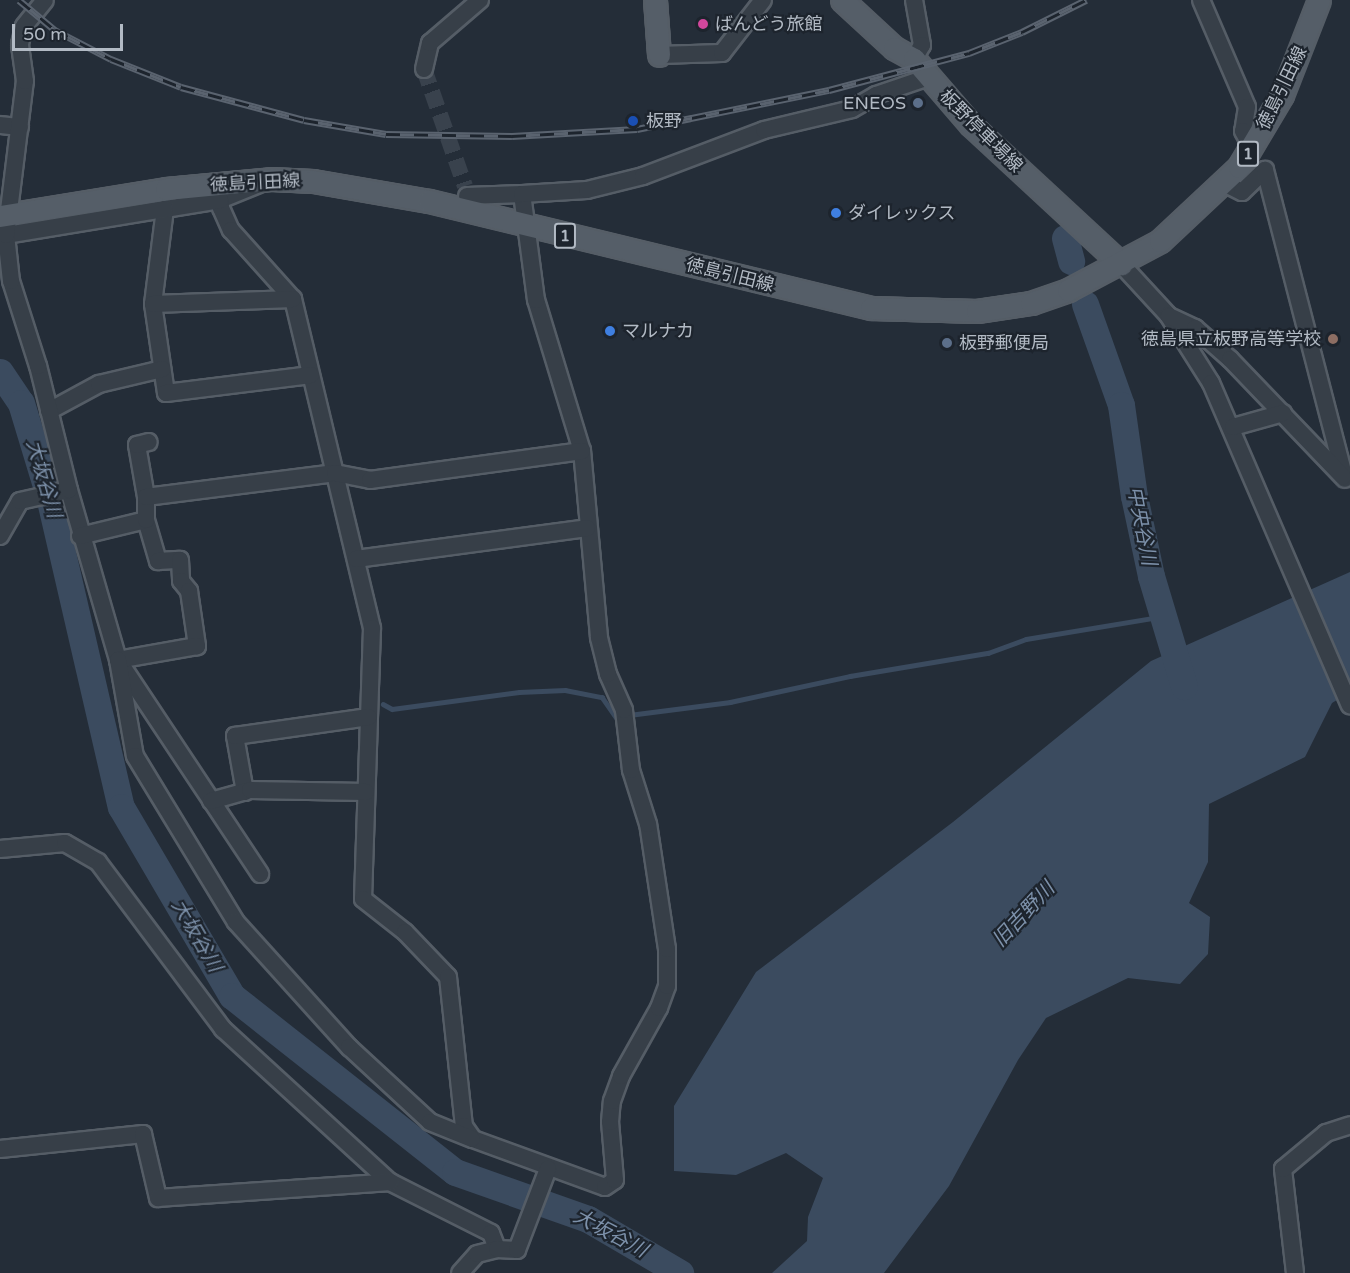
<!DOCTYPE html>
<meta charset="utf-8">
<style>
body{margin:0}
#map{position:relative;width:1350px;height:1273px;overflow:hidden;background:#242d38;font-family:"Varela Round","Noto Sans JP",sans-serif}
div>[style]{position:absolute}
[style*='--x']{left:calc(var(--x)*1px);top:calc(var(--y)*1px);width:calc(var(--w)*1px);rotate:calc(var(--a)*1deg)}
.water>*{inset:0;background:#3b4b5f}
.stream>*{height:4.5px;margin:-2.25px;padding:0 2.25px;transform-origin:2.25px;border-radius:2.25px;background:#3b4b5f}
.river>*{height:27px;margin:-13.5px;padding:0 13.5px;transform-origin:13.5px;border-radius:13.5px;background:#3b4b5f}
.minor-tunnel>*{height:16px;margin-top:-8px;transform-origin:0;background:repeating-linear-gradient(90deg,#39424d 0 16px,transparent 0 24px)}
.roads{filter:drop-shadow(2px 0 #555d66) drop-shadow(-2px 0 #555d66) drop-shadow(0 2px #555d66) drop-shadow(0 -2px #555d66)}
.minor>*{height:16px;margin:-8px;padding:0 8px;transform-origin:8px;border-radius:8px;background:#373f48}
.major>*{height:21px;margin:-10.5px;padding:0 10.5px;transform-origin:10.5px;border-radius:10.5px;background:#555e68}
.rail>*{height:7px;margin-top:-3.5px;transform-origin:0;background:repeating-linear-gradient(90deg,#1d242d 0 14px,#5a636f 0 28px);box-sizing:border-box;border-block:2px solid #5a636f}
.dots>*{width:16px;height:16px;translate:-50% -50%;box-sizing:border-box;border:3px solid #1d242d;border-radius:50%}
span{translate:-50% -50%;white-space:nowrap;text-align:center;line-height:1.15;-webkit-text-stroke:4.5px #1d242d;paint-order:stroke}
.shield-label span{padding:2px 4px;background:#1d242d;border:2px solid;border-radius:4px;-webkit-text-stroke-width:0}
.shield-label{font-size:16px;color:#b2bac4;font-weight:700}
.poi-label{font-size:18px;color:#b2bac4}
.left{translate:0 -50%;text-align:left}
.right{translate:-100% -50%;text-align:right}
.street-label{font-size:18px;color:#b2bac4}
.water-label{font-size:20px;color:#7d91aa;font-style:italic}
.scale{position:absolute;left:12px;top:24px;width:111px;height:27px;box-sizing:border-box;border:3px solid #b2bac4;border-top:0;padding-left:8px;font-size:18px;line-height:21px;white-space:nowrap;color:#b2bac4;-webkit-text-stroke:4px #1d242d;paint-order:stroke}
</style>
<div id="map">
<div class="water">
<i style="clip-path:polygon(1350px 572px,1350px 692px,1332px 703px,1305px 757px,1209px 804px,1208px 862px,1189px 903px,1210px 917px,1208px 954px,1180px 984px,1128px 978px,1046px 1018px,1018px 1060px,949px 1186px,884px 1273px,772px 1273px,807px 1241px,808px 1217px,823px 1178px,786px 1153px,736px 1175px,674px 1171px,674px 1106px,756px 972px,953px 822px,1151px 661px)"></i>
</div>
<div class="stream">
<i style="--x:383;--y:704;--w:10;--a:29"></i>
<i style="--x:392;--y:709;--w:128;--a:-7.6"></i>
<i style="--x:519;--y:692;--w:46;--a:-2.5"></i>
<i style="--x:565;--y:690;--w:38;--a:11"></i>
<i style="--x:602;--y:697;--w:24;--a:55"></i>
<i style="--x:616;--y:717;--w:5;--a:-11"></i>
<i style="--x:629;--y:715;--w:102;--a:-7.3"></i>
<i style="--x:730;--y:702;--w:123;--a:-12.2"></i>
<i style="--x:850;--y:676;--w:140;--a:-9.5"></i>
<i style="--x:988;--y:653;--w:40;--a:-20.2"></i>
<i style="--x:1026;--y:639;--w:141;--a:-9.4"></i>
</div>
<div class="river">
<i style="--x:1065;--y:238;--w:24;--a:75"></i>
<i style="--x:1085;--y:304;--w:107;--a:70.4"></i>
<i style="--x:1121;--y:405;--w:92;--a:81.9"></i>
<i style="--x:1134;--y:496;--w:82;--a:78"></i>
<i style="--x:1151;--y:576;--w:115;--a:73.3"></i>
<i style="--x:0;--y:372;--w:37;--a:56"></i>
<i style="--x:21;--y:403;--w:97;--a:73.2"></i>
<i style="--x:49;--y:496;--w:319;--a:77"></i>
<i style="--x:121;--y:807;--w:219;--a:59.6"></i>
<i style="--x:232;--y:996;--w:284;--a:38.3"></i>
<i style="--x:455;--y:1172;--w:141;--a:19.5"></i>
<i style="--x:588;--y:1219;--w:107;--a:30.4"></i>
</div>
<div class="minor-tunnel">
<i style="--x:424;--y:69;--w:124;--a:70.7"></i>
</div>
<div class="roads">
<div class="minor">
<i style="--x:914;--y:0;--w:46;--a:79.9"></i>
<i style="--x:922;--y:45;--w:16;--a:120"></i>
<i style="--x:1201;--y:0;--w:116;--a:66.7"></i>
<i style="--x:1247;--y:107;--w:24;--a:99"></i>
<i style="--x:1243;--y:131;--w:18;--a:61"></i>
<i style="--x:659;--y:55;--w:63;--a:-1.8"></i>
<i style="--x:722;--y:53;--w:67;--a:-52.3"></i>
<i style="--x:424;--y:69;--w:27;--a:-77"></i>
<i style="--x:430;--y:43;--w:66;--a:-40.7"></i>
<i style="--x:0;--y:125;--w:20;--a:6"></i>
<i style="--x:1224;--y:183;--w:20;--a:27"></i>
<i style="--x:1242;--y:192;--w:32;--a:-44"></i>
<i style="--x:1265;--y:170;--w:319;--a:75.5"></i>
<i style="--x:259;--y:184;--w:42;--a:157.7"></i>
<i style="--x:220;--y:200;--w:8;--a:83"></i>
<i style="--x:221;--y:208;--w:24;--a:66"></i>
<i style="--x:231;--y:230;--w:93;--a:48.1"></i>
<i style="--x:293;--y:299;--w:338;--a:76.5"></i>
<i style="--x:372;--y:628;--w:271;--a:91.9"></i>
<i style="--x:363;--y:899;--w:53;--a:38.2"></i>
<i style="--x:405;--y:932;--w:62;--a:46.3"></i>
<i style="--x:448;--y:977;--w:150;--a:83.9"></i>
<i style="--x:464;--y:1126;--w:16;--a:55"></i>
<i style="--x:473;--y:1139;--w:140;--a:20"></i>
<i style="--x:605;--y:1187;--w:12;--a:-35"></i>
<i style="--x:615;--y:1180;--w:58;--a:-94.9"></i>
<i style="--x:610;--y:1122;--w:21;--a:-85"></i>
<i style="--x:612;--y:1101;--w:27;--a:-70"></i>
<i style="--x:621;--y:1076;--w:78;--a:-60.8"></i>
<i style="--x:659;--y:1008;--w:23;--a:-70"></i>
<i style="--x:667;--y:986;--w:37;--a:-90"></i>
<i style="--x:667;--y:949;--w:126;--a:-98.6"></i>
<i style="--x:648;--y:824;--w:57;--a:-107.5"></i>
<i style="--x:631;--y:770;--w:60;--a:-96.7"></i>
<i style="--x:624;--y:710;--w:39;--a:-114"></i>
<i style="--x:608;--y:674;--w:38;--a:-104"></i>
<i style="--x:599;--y:637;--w:187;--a:-95.2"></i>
<i style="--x:582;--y:451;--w:158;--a:-106.9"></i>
<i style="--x:536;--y:300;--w:107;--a:-97.5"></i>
<i style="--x:522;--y:194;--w:55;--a:177.9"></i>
<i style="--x:522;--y:194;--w:65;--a:-3.5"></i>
<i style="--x:587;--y:190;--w:58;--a:-14"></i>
<i style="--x:643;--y:176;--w:129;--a:-20.8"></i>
<i style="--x:764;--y:130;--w:90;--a:-13.4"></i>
<i style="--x:852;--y:109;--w:28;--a:-30"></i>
<i style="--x:876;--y:95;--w:56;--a:-18.8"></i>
<i style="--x:220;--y:200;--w:56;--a:170.7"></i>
<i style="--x:165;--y:209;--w:96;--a:97.2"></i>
<i style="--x:153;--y:304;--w:90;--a:81.7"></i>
<i style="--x:166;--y:393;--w:146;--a:-7.1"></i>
<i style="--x:6;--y:235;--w:161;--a:-9.3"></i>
<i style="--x:1121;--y:264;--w:69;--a:47.3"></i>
<i style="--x:1168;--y:315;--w:80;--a:57.7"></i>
<i style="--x:1211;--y:383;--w:351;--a:66.7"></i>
<i style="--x:153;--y:304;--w:140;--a:-2"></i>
<i style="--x:1169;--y:316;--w:29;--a:25"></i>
<i style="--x:1195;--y:328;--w:47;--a:41.5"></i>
<i style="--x:1230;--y:359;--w:163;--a:46.2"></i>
<i style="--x:49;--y:411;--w:57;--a:-28.4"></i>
<i style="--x:99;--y:384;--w:65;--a:-13.4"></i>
<i style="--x:1233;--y:427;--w:52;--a:-15.6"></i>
<i style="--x:69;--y:490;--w:177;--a:73.9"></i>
<i style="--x:118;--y:660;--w:257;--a:56.4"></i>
<i style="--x:146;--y:497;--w:53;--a:-99.8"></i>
<i style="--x:137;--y:445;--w:12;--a:-14"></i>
<i style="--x:146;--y:520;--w:43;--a:73.7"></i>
<i style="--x:158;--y:561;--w:22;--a:-3"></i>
<i style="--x:180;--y:560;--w:21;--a:87"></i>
<i style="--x:181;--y:581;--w:13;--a:51"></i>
<i style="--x:189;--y:591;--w:56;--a:81.7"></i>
<i style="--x:197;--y:646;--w:80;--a:170"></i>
<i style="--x:118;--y:660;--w:97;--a:80"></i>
<i style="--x:135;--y:756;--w:194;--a:58.7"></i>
<i style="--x:236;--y:922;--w:169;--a:47.9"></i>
<i style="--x:349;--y:1047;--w:110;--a:42.8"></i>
<i style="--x:430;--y:1122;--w:45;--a:22"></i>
<i style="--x:0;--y:536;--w:40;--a:-60.3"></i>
<i style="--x:20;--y:501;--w:50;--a:-12.7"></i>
<i style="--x:69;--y:490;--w:128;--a:-104"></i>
<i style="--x:38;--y:366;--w:89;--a:-107.6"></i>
<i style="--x:11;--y:281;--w:46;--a:-96.2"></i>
<i style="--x:6;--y:235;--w:155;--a:-83"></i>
<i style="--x:25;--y:81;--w:37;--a:-98"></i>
<i style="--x:20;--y:44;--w:18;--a:-77"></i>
<i style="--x:24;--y:26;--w:33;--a:-51"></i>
<i style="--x:80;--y:536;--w:68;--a:-13.6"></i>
<i style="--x:146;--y:520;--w:23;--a:-90"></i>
<i style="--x:146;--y:497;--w:191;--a:-7.2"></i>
<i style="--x:335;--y:473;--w:36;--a:11"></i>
<i style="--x:370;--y:480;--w:214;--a:-7.8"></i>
<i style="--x:356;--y:559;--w:233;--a:-7.6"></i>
<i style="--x:245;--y:792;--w:57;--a:-100.1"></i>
<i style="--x:235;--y:736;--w:135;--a:-8.1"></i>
<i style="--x:211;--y:801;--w:41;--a:-15.8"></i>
<i style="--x:250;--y:790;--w:116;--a:1"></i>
<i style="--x:0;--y:849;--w:65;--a:-5.3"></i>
<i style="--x:65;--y:843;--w:38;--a:30"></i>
<i style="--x:98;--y:862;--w:209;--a:53.2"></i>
<i style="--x:223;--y:1029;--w:226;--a:42.5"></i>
<i style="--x:390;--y:1182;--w:113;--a:26.8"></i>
<i style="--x:491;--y:1233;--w:17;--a:69"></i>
<i style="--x:0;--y:1149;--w:144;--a:-6"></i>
<i style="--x:143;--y:1134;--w:66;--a:76.8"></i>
<i style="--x:158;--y:1198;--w:233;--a:-3.9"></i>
<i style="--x:460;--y:1273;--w:25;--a:-48"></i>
<i style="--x:477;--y:1254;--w:21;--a:-14"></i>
<i style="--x:497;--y:1249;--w:20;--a:3"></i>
<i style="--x:517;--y:1250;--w:87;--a:-69.1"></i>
<i style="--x:1295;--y:1273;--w:105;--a:-96.6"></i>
<i style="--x:1283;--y:1169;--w:56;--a:-39.9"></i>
<i style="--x:1326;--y:1133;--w:25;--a:-18"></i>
</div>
<div class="major">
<i style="--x:655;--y:0;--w:55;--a:85.8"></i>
<i style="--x:842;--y:0;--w:71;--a:42.7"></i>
<i style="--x:894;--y:48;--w:23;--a:29"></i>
<i style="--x:914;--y:59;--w:87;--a:49.2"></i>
<i style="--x:971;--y:125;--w:205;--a:42.8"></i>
<i style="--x:0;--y:216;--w:168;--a:-9.2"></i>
<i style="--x:166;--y:189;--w:105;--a:-5.4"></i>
<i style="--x:271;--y:179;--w:42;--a:2.7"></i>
<i style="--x:313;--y:181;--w:118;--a:9.8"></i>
<i style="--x:429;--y:201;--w:455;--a:13.6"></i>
<i style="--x:871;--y:308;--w:106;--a:1.6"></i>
<i style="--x:977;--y:311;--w:55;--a:-8.4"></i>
<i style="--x:1031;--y:303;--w:39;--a:-19"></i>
<i style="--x:1068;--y:290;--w:104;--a:-28"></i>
<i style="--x:1160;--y:241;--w:108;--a:-43.1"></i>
<i style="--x:1239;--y:167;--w:84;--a:-59.2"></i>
<i style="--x:1282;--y:95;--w:102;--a:-68.7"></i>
</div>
</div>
<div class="rail">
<i style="--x:19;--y:0;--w:47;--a:39.8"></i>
<i style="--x:55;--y:30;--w:63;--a:27.4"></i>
<i style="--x:111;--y:59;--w:75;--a:21.8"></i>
<i style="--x:181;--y:87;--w:127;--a:15"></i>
<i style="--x:304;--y:120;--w:83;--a:9.7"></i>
<i style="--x:386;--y:134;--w:126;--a:0.9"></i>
<i style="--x:512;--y:136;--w:125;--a:-3.2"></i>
<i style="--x:637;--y:129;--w:196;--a:-11.5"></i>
<i style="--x:829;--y:90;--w:145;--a:-14.8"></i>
<i style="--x:969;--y:53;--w:57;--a:-21.6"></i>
<i style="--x:1022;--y:32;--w:72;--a:-26.6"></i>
</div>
<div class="dots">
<i style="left:703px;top:24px;background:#d1479c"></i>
<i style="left:918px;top:103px;background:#5c6f8a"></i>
<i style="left:633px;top:121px;background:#1a4fb4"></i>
<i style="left:836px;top:213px;background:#3f7fe0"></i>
<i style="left:610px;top:331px;background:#3f7fe0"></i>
<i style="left:1333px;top:339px;background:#8d6e63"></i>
<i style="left:947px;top:343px;background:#5c6f8a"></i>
</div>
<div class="shield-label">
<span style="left:1248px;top:154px">1</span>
<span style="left:565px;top:236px">1</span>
</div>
<div class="poi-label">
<span class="left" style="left:715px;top:24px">ばんどう旅館</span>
<span class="right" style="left:906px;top:103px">ENEOS</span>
<span class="left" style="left:646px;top:121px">板野</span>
<span class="left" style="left:848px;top:213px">ダイレックス</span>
<span class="left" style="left:622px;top:331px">マルナカ</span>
<span class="right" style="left:1321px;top:339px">徳島県立板野高等学校</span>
<span class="left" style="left:959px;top:343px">板野郵便局</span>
</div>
<div class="street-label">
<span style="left:1282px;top:88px;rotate:-64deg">徳島引田線</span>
<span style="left:981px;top:131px;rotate:45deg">板野停車場線</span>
<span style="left:255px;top:183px;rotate:-3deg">徳島引田線</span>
<span style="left:730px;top:275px;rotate:14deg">徳島引田線</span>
</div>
<div class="water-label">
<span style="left:43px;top:479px;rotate:74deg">大坂谷川</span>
<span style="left:1141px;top:526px;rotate:79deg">中央谷川</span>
<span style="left:1024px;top:915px;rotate:-47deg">旧吉野川</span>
<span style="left:196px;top:936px;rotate:60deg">大坂谷川</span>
<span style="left:610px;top:1234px;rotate:28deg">大坂谷川</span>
</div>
<div class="scale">50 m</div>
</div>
